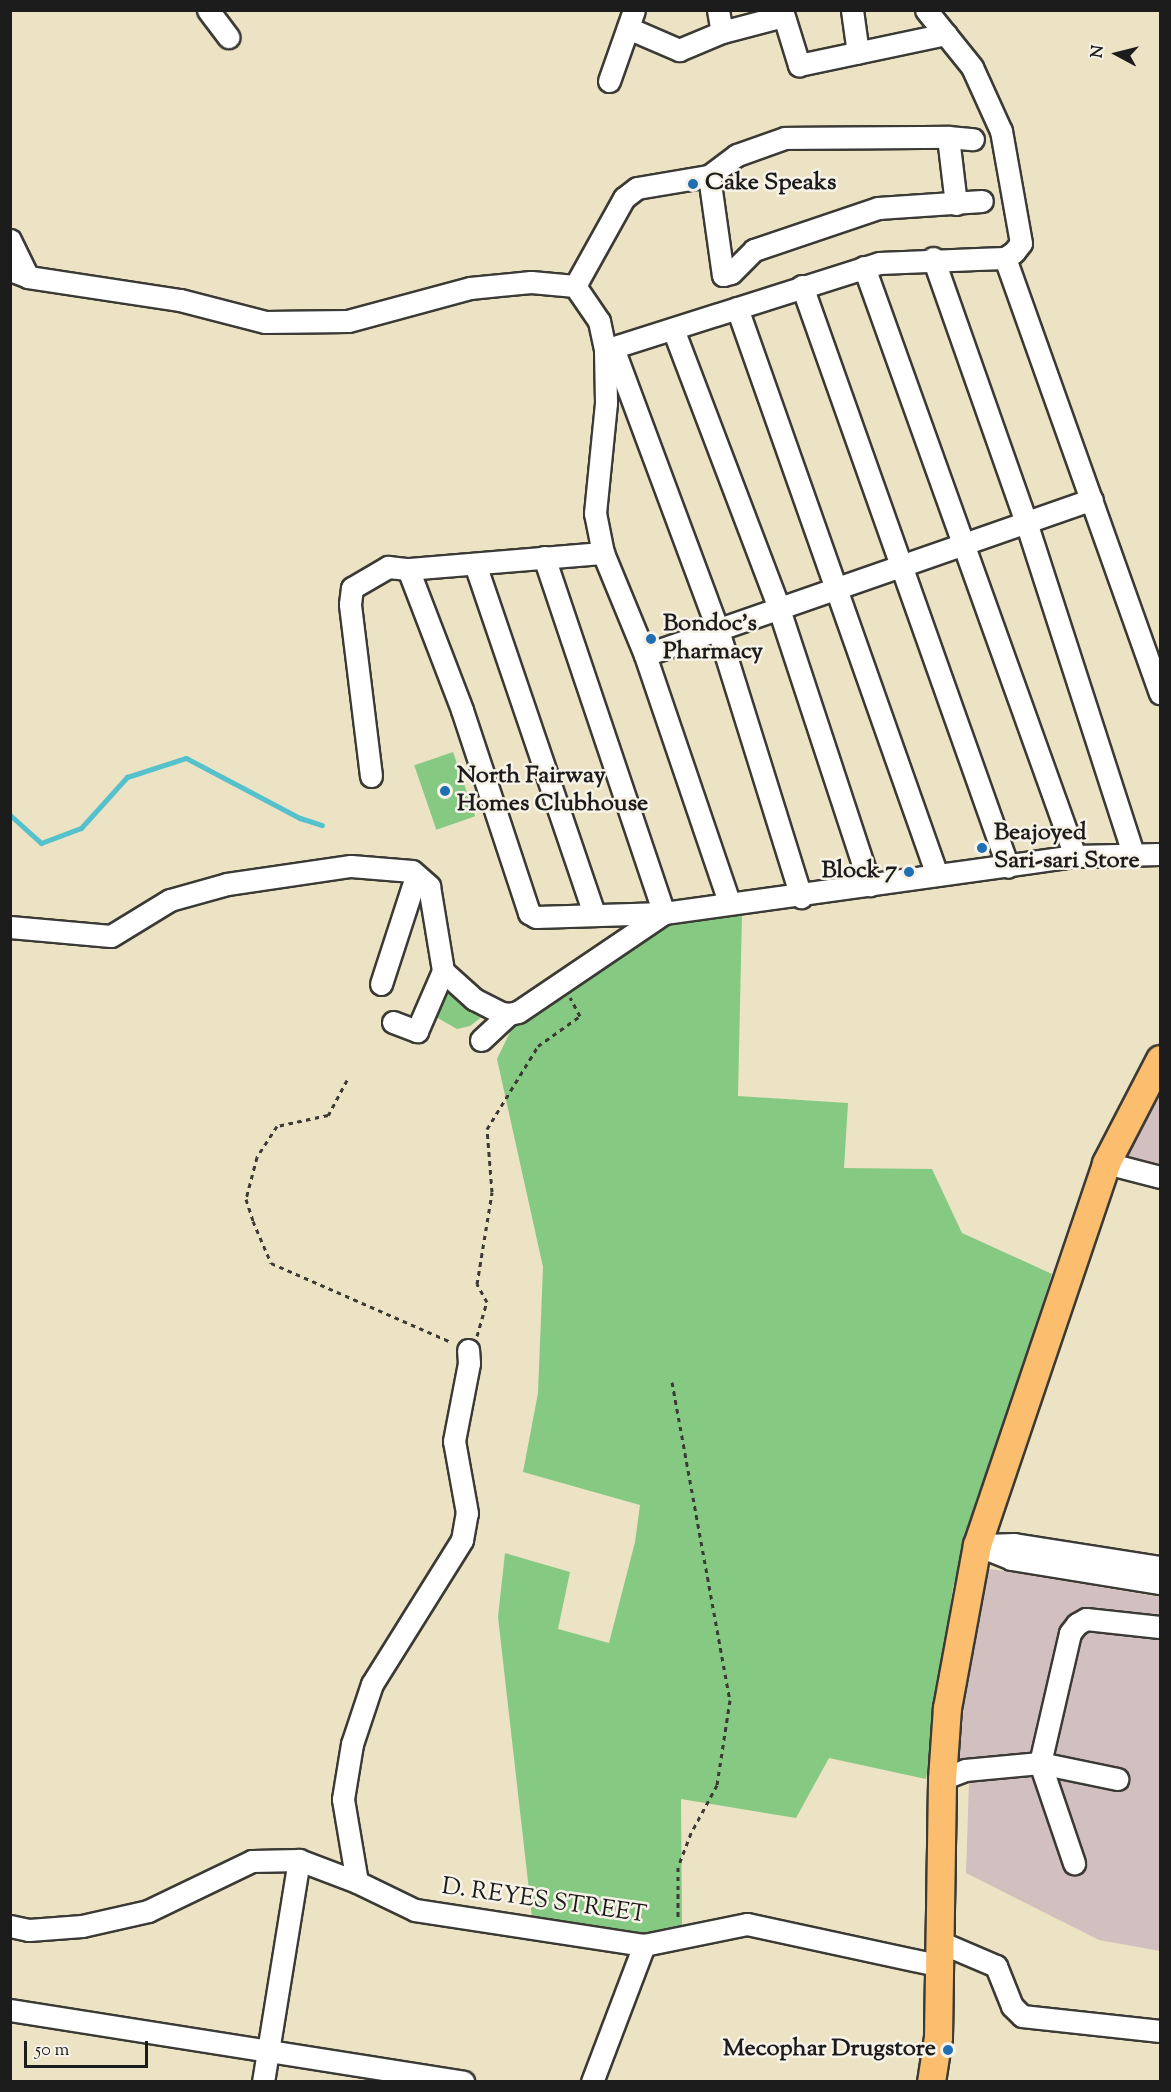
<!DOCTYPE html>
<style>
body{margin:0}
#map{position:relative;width:1171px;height:2092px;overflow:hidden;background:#ece3c4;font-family:"Sorts Mill Goudy",serif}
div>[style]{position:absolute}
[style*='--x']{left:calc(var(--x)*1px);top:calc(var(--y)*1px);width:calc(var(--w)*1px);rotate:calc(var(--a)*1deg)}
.industrial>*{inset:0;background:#d2bfc0}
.green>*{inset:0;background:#85c982;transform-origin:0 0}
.stream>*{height:5px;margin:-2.5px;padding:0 2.5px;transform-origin:2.5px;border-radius:2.5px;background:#54c1cc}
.path>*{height:3px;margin-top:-1.5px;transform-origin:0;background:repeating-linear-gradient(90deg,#3b3a35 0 4.5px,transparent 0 9px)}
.roads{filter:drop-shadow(2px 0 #3b3a35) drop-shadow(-2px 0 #3b3a35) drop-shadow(0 2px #3b3a35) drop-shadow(0 -2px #3b3a35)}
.minor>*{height:21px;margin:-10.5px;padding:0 10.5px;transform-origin:10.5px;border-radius:10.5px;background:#fff}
.major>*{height:27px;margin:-13.5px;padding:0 13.5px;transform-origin:13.5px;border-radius:13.5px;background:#fbbd6e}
.dots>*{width:16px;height:16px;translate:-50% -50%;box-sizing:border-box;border:3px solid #f7f3e8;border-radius:50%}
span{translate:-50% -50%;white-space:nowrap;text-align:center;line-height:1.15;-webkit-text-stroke:5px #f7f3e8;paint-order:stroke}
.poi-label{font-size:24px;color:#1c1c1c;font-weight:700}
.left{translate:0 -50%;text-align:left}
.right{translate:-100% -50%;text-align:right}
.street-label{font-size:24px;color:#1c1c1c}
.frame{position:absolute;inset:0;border:12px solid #1c1c1c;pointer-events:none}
.north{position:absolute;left:1087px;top:24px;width:60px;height:60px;-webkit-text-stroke:4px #f7f3e8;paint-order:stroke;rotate:277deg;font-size:16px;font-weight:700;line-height:24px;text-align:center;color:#1c1c1c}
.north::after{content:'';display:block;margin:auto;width:21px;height:27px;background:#1c1c1c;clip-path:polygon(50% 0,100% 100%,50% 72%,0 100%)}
.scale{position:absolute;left:24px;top:2041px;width:124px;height:27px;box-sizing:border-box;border:3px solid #1c1c1c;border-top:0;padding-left:8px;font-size:18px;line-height:21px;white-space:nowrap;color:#1c1c1c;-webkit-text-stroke:4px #f7f3e8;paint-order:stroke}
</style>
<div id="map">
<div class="industrial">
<i style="clip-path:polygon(1160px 1078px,1160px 1171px,1113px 1159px)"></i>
<i style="clip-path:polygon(984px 1568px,1160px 1597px,1160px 1951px,1099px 1940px,966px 1873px,969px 1782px,953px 1759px)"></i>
</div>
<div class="green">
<i style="left:453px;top:752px;width:68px;height:41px;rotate:71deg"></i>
<i style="clip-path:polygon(742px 914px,738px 1096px,848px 1103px,844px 1168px,932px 1169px,962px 1233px,1052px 1274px,953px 1587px,926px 1779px,829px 1758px,796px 1818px,681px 1799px,682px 1930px,638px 1939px,532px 1917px,498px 1617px,505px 1553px,570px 1572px,558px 1629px,609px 1643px,635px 1542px,640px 1505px,523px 1472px,538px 1393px,543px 1267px,497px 1059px,514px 1024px,667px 921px)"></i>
<i style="clip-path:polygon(442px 989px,487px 1013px,470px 1026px,457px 1029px,431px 1014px)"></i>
</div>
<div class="stream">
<i style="--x:10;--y:815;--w:42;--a:42.1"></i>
<i style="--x:41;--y:843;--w:43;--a:-20.6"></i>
<i style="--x:81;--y:828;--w:69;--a:-48"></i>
<i style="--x:127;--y:777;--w:62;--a:-17.9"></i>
<i style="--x:186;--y:758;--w:129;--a:27.8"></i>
<i style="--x:300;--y:818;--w:23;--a:18"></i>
</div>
<div class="path">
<i style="--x:347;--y:1080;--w:40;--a:118"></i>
<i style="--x:328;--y:1115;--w:52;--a:167.8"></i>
<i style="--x:277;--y:1126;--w:37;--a:123"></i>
<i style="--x:257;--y:1157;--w:43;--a:104.7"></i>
<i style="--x:246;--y:1199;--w:23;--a:72"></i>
<i style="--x:253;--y:1221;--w:46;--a:66.8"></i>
<i style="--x:271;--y:1263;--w:197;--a:23.7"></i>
<i style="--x:477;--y:1336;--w:35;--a:-74"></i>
<i style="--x:487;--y:1302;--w:21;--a:-119"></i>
<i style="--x:477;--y:1284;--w:93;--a:-80.7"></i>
<i style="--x:492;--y:1192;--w:63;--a:-94.5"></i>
<i style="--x:487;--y:1129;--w:97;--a:-58.4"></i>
<i style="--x:538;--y:1046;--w:52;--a:-35.5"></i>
<i style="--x:580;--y:1016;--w:21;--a:-118"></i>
<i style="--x:672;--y:1382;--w:323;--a:79.7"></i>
<i style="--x:730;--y:1700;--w:86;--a:98.7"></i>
<i style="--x:717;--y:1785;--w:55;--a:118.4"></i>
<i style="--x:691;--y:1833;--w:36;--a:111"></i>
<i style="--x:678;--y:1867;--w:53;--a:90"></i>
</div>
<div class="roads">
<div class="minor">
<i style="--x:208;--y:10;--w:34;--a:53"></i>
<i style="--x:718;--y:10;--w:22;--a:80"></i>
<i style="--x:782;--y:10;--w:58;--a:72.8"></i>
<i style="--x:799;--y:65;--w:150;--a:-11.9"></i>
<i style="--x:852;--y:10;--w:43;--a:82.1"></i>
<i style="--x:628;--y:28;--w:56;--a:23.3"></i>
<i style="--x:679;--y:50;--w:47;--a:-22.7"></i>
<i style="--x:722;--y:32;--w:63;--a:-14.7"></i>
<i style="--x:609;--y:81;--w:75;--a:-70.6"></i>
<i style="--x:709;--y:176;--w:100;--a:82"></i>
<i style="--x:723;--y:275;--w:8;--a:-14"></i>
<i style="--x:731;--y:273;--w:33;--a:-45"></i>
<i style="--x:754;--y:250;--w:131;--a:-18.7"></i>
<i style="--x:878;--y:208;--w:104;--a:-3.9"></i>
<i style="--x:956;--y:204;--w:67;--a:-96.8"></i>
<i style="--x:948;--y:137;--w:25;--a:5"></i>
<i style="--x:10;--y:240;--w:41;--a:64.1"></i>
<i style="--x:933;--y:258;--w:280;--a:70.6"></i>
<i style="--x:1026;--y:522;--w:349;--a:72.1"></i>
<i style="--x:1005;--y:258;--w:462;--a:70.4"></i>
<i style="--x:864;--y:267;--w:626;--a:70.29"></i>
<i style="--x:10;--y:270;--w:19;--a:21"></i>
<i style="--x:28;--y:277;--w:154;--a:8.6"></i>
<i style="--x:180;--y:300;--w:88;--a:14.5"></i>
<i style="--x:265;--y:322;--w:83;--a:-0.7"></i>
<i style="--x:348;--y:321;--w:126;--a:-15.1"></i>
<i style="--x:470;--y:288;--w:61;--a:-5.6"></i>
<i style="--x:531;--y:282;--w:44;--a:5.2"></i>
<i style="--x:575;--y:286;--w:42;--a:55.6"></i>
<i style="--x:599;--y:321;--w:30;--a:78"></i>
<i style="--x:605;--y:350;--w:53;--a:88.9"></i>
<i style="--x:606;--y:403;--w:111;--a:95.7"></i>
<i style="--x:595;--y:513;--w:41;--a:78.7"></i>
<i style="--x:603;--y:553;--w:110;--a:67.6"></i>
<i style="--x:645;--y:655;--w:261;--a:71.2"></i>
<i style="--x:575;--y:286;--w:101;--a:-60.9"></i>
<i style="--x:624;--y:198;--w:16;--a:-38"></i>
<i style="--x:637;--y:188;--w:73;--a:-9.5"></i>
<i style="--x:709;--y:176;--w:35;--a:-37"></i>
<i style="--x:737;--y:155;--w:51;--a:-19.5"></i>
<i style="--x:785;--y:138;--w:163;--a:-0.4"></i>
<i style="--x:802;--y:286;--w:616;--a:70.48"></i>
<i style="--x:737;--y:308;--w:601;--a:70.57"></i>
<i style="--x:673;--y:329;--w:296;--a:69.2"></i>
<i style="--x:778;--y:606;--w:294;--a:71.8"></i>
<i style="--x:613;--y:348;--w:298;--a:69.6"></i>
<i style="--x:717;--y:627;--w:283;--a:72.7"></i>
<i style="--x:605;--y:350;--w:287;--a:-17.6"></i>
<i style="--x:879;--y:263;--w:126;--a:-2.3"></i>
<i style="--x:1005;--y:258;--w:11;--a:-34"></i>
<i style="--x:1014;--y:252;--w:11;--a:-52"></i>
<i style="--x:1021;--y:243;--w:114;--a:-100.1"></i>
<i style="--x:1001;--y:131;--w:70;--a:-114.4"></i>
<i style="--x:972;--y:67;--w:73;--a:-128.9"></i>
<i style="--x:544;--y:557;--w:376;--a:71.4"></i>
<i style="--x:475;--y:564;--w:369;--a:71.2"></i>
<i style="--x:408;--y:569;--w:151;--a:69"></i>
<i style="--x:462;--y:710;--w:214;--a:71.7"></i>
<i style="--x:529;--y:913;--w:8;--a:30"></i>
<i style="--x:536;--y:917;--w:128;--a:-1.8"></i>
<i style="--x:664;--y:913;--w:415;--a:-7.9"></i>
<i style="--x:1075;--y:856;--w:85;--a:-1.3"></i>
<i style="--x:645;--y:655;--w:473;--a:-19.2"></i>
<i style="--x:371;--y:776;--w:173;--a:-97"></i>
<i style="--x:350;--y:604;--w:16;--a:-83"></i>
<i style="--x:352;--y:588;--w:42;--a:-30.3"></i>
<i style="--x:388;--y:567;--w:20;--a:6"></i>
<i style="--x:408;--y:569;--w:196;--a:-4.7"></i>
<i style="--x:10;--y:927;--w:101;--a:5.1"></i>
<i style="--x:111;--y:936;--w:69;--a:-31.4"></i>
<i style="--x:170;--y:900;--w:59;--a:-15.7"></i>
<i style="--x:227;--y:884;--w:125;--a:-8.3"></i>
<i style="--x:351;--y:866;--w:61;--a:4.7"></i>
<i style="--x:412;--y:871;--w:23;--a:41"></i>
<i style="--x:429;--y:886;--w:86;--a:80.6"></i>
<i style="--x:443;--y:971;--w:42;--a:42.1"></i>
<i style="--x:474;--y:999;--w:30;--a:27"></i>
<i style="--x:501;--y:1013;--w:8;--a:7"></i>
<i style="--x:509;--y:1014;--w:9;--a:-13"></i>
<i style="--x:518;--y:1012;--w:176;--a:-34.1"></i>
<i style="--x:381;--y:984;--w:114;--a:-72"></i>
<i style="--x:393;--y:1022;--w:26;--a:21"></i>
<i style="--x:417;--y:1031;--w:65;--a:-66.6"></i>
<i style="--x:481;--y:1040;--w:38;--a:-43"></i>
<i style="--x:1106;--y:1163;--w:56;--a:14.5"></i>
<i style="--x:977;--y:1545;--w:37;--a:22"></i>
<i style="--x:1011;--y:1559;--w:151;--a:9.2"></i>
<i style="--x:986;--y:1545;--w:28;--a:-2"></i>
<i style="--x:1014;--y:1544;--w:148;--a:9"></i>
<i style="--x:1040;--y:1763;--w:106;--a:71.2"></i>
<i style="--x:1040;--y:1763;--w:79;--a:11.7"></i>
<i style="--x:942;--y:1779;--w:25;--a:-21"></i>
<i style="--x:965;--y:1770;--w:75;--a:-5.3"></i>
<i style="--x:1040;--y:1763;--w:133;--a:-77"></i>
<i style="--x:1070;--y:1633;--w:11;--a:-52"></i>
<i style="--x:1077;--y:1624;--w:10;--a:-29"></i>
<i style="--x:1086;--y:1619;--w:74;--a:6.2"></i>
<i style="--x:357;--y:1882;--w:84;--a:-99.6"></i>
<i style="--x:343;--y:1799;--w:56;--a:-80.7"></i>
<i style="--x:352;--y:1744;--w:63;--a:-71.6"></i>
<i style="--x:372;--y:1684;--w:170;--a:-58"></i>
<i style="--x:462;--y:1540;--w:27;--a:-80"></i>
<i style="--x:467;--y:1513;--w:73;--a:-100.2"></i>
<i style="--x:454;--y:1441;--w:79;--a:-79.1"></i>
<i style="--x:469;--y:1363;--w:13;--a:-94"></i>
<i style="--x:10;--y:1926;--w:19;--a:12"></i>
<i style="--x:29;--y:1930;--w:53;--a:-4.3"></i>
<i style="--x:82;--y:1926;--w:68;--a:-12.8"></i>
<i style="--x:148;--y:1911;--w:115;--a:-25.7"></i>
<i style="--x:252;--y:1861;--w:47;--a:-1.2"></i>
<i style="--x:299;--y:1860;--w:62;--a:20.8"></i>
<i style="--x:357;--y:1882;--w:64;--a:25.8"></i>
<i style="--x:415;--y:1910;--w:232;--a:8.7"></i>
<i style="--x:644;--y:1945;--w:105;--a:-11.5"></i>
<i style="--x:747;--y:1924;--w:198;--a:12.2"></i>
<i style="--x:942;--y:1943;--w:59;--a:23.1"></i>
<i style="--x:996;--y:1966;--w:43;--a:68.2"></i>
<i style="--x:1012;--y:2006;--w:14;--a:45"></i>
<i style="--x:1022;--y:2016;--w:139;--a:6.2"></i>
<i style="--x:10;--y:2010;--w:459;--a:9"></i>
<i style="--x:263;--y:2082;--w:225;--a:-80.8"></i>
<i style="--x:592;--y:2082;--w:147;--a:-69.2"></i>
</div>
<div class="major">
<i style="--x:931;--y:2082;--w:46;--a:-81.2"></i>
<i style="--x:938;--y:2037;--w:258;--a:-89.1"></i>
<i style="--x:942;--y:1779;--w:71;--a:-86"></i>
<i style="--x:947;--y:1708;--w:166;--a:-79.6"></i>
<i style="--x:977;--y:1545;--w:403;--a:-71.3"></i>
<i style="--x:1106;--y:1163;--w:117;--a:-62.6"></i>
</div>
</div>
<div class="dots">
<i style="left:693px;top:184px;background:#1f6fb2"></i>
<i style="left:651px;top:639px;background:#1f6fb2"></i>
<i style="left:445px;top:791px;background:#1f6fb2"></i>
<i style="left:982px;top:848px;background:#1f6fb2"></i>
<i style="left:909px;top:872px;background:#1f6fb2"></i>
<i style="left:948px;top:2050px;background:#1f6fb2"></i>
</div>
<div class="poi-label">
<span class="left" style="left:705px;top:184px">Cake Speaks</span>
<span class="left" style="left:663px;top:639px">Bondoc's<br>Pharmacy</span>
<span class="left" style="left:457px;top:791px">North Fairway<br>Homes Clubhouse</span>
<span class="left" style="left:994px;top:848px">Beajoyed<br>Sari-sari Store</span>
<span class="right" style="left:897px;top:872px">Block 7</span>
<span class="right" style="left:936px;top:2050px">Mecophar Drugstore</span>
</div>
<div class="street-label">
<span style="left:544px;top:1902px;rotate:8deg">D. REYES STREET</span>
</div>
<div class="frame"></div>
<div class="north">N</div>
<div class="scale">50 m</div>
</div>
